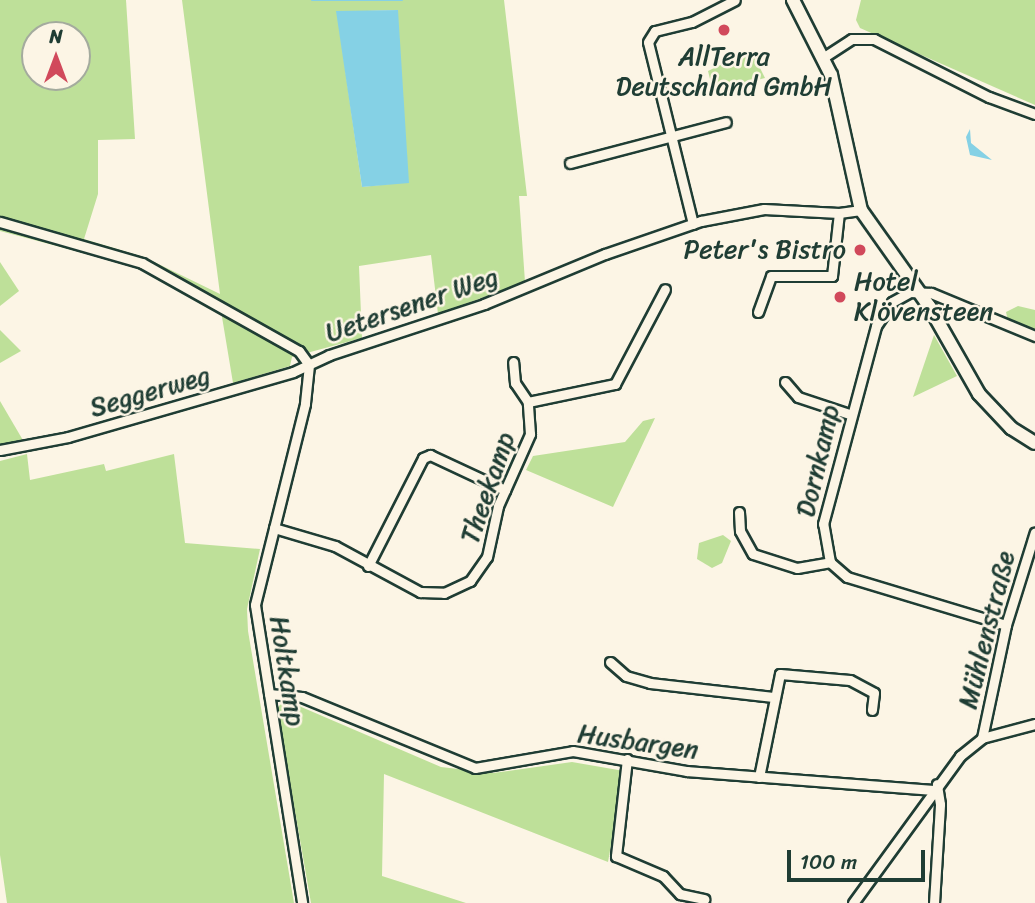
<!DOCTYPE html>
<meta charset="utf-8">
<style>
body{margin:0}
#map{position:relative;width:1035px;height:903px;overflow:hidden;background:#fcf5e5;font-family:Sriracha,sans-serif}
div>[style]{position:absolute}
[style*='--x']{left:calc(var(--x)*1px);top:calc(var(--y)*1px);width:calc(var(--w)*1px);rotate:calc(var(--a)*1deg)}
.green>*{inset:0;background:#bee099}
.water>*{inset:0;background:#85d1e5}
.stream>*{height:2.5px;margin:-1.25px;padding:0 1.25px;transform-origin:1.25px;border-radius:1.25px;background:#85d1e5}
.roads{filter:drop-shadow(2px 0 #1f3d34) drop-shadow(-2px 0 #1f3d34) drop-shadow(0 2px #1f3d34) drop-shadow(0 -2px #1f3d34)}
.minor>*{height:9px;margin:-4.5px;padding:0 4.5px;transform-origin:4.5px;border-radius:4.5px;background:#fcf5e5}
.secondary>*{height:12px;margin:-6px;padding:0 6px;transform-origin:6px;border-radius:6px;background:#fcf5e5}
.dots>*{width:19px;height:19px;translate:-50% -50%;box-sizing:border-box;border:4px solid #fcf5e5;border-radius:50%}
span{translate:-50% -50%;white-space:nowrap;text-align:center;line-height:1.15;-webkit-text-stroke:5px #fcf5e5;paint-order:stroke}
.poi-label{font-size:26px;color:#1f3d34}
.right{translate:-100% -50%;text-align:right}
.left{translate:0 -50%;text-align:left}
.street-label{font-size:26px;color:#1f3d34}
.north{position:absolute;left:21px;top:21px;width:70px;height:70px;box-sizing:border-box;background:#fcf5e5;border:2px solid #a4ab9e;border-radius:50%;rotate:0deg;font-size:19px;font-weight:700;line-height:28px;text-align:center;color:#1f3d34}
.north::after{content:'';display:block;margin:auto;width:24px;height:32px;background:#d1495b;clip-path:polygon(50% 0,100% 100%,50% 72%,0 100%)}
.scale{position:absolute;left:787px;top:850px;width:138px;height:32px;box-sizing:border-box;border:4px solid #1f3d34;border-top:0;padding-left:9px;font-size:21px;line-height:24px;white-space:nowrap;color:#1f3d34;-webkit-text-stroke:5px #fcf5e5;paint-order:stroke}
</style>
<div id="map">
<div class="green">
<i style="clip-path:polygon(evenodd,0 0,126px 0,135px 139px,98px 140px,98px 194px,84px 239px,144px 257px,220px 294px,182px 0,504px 0,527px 196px,519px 196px,525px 282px,438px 314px,431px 255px,359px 266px,362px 338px,292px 357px,290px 366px,233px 383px,221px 311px,140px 268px,0 231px,0 0,397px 10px,408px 182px,362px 187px,337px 12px,397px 10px,0 0,35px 35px,77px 35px,77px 77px,35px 77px,35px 35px)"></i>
<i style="clip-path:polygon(861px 0,1035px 0,1035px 105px,860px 28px,856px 20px)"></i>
<i style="clip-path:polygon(751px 50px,765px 78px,713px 91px,708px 71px)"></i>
<i style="clip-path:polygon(0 262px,19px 291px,0 306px)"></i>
<i style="clip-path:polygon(1018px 306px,1035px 310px,1035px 332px,1008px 321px,1006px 312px)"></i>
<i style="clip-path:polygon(0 330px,21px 351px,0 363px)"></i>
<i style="clip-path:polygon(934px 335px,957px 376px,913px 397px)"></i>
<i style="clip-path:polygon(0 401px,24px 442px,0 447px)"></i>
<i style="clip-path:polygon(655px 418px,613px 507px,526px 470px,533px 456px,625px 442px,643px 421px)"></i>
<i style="clip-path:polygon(27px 454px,30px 480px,104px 464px,106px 471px,174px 454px,185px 543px,260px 549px,247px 609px,248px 631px,294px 903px,7px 903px,0 855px,0 461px)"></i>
<i style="clip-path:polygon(723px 535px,731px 541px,722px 563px,712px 568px,697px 559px,699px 543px)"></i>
<i style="clip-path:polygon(285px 700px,441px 767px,493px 773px,572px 762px,624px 771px,608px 862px,384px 774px,382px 876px,466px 903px,311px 903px,277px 708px)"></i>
</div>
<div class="water">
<i style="clip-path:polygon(398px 10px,409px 183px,362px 187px,336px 11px)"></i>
<i style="clip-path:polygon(970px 129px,971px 143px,992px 160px,970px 155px,966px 137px)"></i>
</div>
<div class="stream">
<i style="--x:312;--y:0;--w:90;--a:0"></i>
</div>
<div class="roads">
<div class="minor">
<i style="--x:824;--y:57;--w:33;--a:-33"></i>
<i style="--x:852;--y:39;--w:22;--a:0"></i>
<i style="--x:874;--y:39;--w:129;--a:26.8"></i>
<i style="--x:989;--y:97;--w:49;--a:20.3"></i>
<i style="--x:570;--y:163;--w:161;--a:-14.7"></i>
<i style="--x:0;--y:222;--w:148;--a:16.1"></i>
<i style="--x:142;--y:263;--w:180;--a:29.3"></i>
<i style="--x:299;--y:351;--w:17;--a:54"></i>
<i style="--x:309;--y:365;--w:39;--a:96"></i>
<i style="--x:305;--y:404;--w:207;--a:104"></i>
<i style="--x:255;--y:605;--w:302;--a:81"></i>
<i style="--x:693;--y:224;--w:187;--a:-103.9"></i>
<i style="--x:648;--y:42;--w:13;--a:-58"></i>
<i style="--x:655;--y:31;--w:38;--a:-14"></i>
<i style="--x:692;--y:22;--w:48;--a:-27.1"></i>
<i style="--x:758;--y:312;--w:38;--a:-70"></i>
<i style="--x:771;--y:276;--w:61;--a:0"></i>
<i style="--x:832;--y:276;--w:63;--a:-83.7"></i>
<i style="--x:785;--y:382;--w:20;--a:49"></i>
<i style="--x:798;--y:397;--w:54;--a:18.4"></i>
<i style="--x:528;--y:402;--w:89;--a:-11.7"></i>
<i style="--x:615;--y:384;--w:107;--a:-62.2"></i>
<i style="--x:0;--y:450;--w:69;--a:-10.8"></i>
<i style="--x:68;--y:437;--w:234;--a:-16.1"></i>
<i style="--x:293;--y:372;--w:40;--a:-25"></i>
<i style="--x:329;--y:355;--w:163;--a:-18.2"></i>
<i style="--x:484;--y:304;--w:131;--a:-22.5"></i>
<i style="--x:605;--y:254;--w:102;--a:-19"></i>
<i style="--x:701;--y:221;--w:64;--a:-10.8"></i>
<i style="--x:764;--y:209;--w:75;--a:3.1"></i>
<i style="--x:839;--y:213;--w:22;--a:-8"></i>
<i style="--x:739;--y:512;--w:19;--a:87"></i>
<i style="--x:740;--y:531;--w:26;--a:61"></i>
<i style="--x:753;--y:554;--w:46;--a:17.7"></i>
<i style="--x:797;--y:568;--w:34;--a:-10"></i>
<i style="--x:274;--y:528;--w:64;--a:16.4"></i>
<i style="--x:335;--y:546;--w:97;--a:28.4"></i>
<i style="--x:420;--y:592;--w:24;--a:2"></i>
<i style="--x:444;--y:593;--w:29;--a:-25"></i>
<i style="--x:470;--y:581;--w:29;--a:-55"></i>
<i style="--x:487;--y:557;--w:52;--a:-77.8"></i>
<i style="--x:498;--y:506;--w:79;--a:-66"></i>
<i style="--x:530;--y:434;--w:32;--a:-94"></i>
<i style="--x:528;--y:402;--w:23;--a:-124"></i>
<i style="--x:515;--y:383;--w:21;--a:-95"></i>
<i style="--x:368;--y:566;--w:121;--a:-63"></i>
<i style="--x:423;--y:458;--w:8;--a:-23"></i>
<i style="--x:430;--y:455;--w:83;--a:25"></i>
<i style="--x:1006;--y:625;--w:166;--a:-163.2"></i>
<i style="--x:847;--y:577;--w:23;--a:-139"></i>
<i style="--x:830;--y:562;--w:39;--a:-100"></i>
<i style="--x:823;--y:524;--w:205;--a:-75"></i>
<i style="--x:876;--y:326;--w:29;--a:-56"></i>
<i style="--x:892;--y:302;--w:21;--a:-29"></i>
<i style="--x:910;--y:292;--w:21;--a:3"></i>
<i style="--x:931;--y:293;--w:113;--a:22.5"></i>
<i style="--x:610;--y:662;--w:21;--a:41"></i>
<i style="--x:626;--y:676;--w:25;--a:16"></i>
<i style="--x:650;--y:683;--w:124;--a:6.5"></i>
<i style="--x:269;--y:694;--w:33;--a:5"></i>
<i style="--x:302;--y:697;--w:187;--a:22.3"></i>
<i style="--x:475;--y:768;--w:99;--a:-9.8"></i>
<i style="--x:573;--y:751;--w:116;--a:10"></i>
<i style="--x:687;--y:771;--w:246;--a:4.4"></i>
<i style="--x:982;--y:738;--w:116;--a:-78"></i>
<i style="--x:1006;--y:625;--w:97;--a:-72.7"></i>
<i style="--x:627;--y:759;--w:98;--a:96.5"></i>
<i style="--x:616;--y:856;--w:51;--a:23.1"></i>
<i style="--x:663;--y:876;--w:25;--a:47"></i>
<i style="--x:680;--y:894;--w:25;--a:12"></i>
<i style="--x:759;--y:777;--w:105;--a:-78.5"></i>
<i style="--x:780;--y:674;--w:70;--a:4.9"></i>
<i style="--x:850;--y:680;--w:27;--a:28"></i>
<i style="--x:874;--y:693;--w:17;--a:97"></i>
<i style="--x:853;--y:903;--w:182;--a:-53.9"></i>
<i style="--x:960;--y:756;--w:28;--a:-39"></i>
<i style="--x:982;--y:738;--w:55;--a:-14.8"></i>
<i style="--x:934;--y:903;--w:99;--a:-86.5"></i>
<i style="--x:940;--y:804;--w:20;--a:-99"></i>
</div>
<div class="secondary">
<i style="--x:793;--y:0;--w:84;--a:63.1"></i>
<i style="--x:831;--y:75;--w:138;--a:77.5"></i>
<i style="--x:861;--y:210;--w:118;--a:54.7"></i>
<i style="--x:929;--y:306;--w:101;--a:60.4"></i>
<i style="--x:979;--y:394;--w:47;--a:46.7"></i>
<i style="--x:1011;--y:428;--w:28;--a:32"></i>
</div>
</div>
<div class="dots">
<i style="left:724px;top:30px;background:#d1495b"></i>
<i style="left:860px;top:250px;background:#d1495b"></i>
<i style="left:840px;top:297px;background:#d1495b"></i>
</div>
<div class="poi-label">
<span style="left:724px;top:72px">AllTerra<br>Deutschland GmbH</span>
<span class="right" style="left:846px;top:250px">Peter's Bistro</span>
<span class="left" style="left:854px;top:297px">Hotel<br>Klövensteen</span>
</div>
<div class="street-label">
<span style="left:412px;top:305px;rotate:-19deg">Uetersener Weg</span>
<span style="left:150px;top:392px;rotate:-16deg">Seggerweg</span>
<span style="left:818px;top:461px;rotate:-77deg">Dornkamp</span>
<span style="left:488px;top:488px;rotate:-71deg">Theekamp</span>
<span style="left:987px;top:630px;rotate:-76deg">Mühlenstraße</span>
<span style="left:287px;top:671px;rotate:81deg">Holtkamp</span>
<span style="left:638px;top:742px;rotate:8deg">Husbargen</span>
</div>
<div class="north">N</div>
<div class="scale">100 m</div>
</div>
